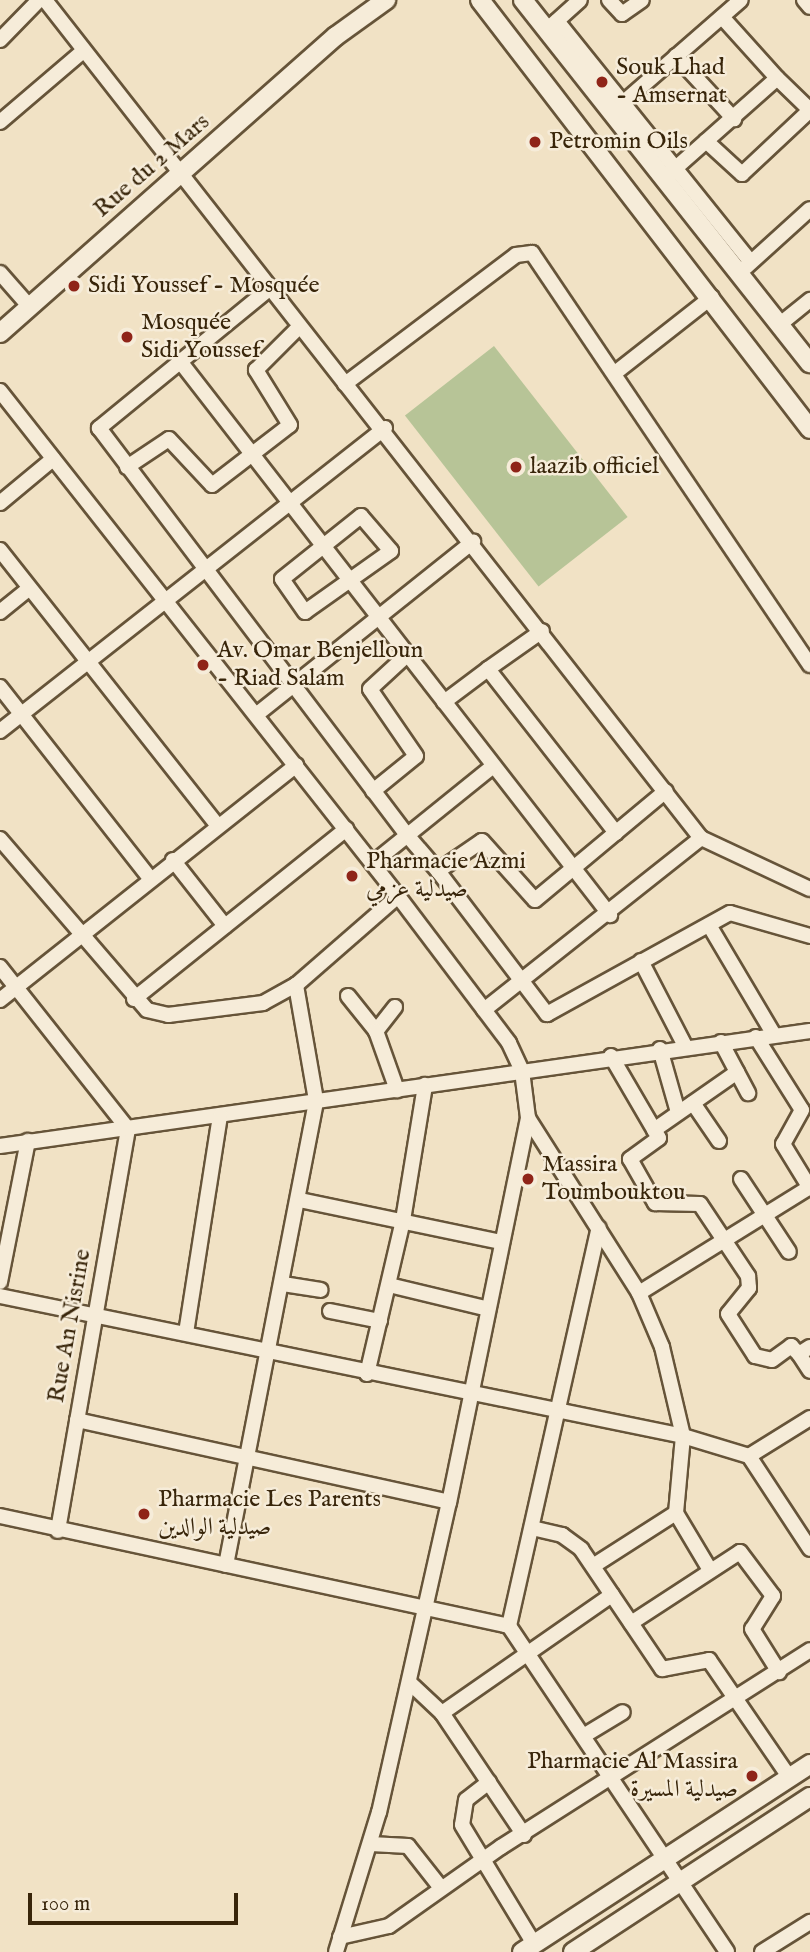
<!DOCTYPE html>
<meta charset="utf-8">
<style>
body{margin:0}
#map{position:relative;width:810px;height:1952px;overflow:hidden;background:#f1e2c5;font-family:"IM FELL English",Amiri,serif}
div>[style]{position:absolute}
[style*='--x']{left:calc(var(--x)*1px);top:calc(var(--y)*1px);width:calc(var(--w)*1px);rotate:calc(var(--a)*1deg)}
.green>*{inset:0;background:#b7c497;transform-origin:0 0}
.roads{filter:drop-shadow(2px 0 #665439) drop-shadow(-2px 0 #665439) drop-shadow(0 2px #665439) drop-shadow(0 -2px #665439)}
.minor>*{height:14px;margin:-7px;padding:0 7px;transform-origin:7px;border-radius:7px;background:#f6ecd9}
.tertiary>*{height:18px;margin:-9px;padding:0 9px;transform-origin:9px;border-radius:9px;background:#f6ecd9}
.dots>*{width:19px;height:19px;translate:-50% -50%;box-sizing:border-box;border:4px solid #f6ecd9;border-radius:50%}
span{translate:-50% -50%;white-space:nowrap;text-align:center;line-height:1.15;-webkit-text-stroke:5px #f6ecd9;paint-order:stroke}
.poi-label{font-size:24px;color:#38250a}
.left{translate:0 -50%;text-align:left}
.right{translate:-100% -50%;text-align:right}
.street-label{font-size:24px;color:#38250a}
.scale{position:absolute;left:28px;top:1893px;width:210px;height:32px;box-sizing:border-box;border:4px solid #38250a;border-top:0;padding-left:9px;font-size:21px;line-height:24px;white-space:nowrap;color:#38250a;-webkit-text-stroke:5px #f6ecd9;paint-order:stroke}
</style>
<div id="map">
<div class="green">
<i style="left:494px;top:346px;width:217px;height:113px;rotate:52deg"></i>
</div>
<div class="roads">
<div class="minor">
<i style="--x:45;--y:0;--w:1064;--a:51.95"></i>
<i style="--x:701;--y:838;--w:120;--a:25.1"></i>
<i style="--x:609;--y:0;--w:19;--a:47"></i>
<i style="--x:622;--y:14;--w:24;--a:-35"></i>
<i style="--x:804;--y:0;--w:9;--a:49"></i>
<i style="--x:722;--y:17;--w:82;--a:48"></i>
<i style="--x:557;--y:21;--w:309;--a:51.2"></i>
<i style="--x:550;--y:27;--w:40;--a:-42"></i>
<i style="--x:0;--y:40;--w:56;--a:-45.7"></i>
<i style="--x:676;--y:56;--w:86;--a:47.4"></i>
<i style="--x:617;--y:108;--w:164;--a:-41.1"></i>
<i style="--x:0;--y:122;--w:109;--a:-40.5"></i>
<i style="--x:706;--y:141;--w:49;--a:42.5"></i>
<i style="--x:742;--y:174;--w:89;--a:-43.2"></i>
<i style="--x:669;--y:174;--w:144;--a:-41.6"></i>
<i style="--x:777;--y:78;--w:46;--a:44.1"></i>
<i style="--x:746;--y:267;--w:86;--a:-42.2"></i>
<i style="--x:0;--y:273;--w:45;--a:48.6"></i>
<i style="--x:269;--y:289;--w:220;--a:140.7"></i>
<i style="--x:99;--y:428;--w:510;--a:52.88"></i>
<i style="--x:407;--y:835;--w:48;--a:49.3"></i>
<i style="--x:438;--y:871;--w:53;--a:-34.3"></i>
<i style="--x:482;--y:841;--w:79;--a:48.1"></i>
<i style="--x:535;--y:900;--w:170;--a:-39.8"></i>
<i style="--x:779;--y:325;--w:40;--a:-39"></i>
<i style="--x:179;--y:360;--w:703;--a:52.17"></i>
<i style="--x:615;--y:373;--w:123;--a:-38.1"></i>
<i style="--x:345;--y:384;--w:214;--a:-37"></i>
<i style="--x:516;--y:255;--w:16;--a:-7"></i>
<i style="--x:532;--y:253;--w:497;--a:56"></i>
<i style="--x:0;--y:391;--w:643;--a:51.76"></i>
<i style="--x:398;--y:896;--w:184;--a:52.9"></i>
<i style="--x:509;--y:1043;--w:31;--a:65"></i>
<i style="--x:522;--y:1071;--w:47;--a:82.7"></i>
<i style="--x:528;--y:1118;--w:392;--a:101.6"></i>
<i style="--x:449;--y:1502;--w:318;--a:102.7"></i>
<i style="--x:379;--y:1812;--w:146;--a:107.1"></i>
<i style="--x:127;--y:467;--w:50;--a:-33.7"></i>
<i style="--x:169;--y:439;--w:63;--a:46.9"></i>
<i style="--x:212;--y:485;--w:98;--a:-37.6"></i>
<i style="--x:290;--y:425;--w:65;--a:-121.7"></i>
<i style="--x:256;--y:370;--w:61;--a:-45"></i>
<i style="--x:0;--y:503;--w:69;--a:-39.7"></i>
<i style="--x:361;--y:516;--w:46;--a:49.4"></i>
<i style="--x:391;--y:551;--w:105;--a:144.7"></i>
<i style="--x:305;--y:612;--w:40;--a:-124.9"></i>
<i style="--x:282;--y:579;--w:101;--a:-38.6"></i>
<i style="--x:0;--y:550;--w:352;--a:51.7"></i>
<i style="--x:0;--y:612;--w:38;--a:-39"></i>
<i style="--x:488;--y:669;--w:66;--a:-35.1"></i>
<i style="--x:0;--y:687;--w:243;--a:51.9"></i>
<i style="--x:444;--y:702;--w:55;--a:-36.9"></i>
<i style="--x:488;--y:669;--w:208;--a:52"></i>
<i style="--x:256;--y:715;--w:278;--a:-38.6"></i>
<i style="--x:0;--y:731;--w:490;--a:-38.2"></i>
<i style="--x:373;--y:791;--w:55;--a:-39.1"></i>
<i style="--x:416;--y:756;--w:81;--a:-124.5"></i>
<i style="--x:370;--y:689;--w:50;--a:-42.6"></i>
<i style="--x:0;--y:839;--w:225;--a:49.3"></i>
<i style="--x:147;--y:1010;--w:22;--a:13"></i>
<i style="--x:168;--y:1015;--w:96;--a:-7.2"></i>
<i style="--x:263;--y:1003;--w:38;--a:-29"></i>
<i style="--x:173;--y:860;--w:84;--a:51.8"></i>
<i style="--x:373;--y:863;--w:153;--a:-38.9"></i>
<i style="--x:438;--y:871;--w:180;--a:52.7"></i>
<i style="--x:547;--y:1014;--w:209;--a:-28.9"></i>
<i style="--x:730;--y:913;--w:83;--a:16"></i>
<i style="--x:709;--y:925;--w:128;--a:59.4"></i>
<i style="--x:641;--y:961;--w:96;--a:62.6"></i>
<i style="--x:0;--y:967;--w:206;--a:51.7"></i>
<i style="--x:128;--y:1129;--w:408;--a:99.9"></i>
<i style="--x:348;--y:996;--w:45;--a:51.3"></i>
<i style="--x:134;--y:999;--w:272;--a:-38.7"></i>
<i style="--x:0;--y:1000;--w:378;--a:-38.4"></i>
<i style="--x:395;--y:1007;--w:31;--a:128"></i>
<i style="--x:376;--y:1031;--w:63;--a:70.4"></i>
<i style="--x:484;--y:1010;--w:277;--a:-38.4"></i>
<i style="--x:756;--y:1037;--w:86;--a:57.8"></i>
<i style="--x:802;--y:1110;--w:39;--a:119"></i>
<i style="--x:783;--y:1144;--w:52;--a:58.5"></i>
<i style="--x:660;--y:1049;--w:66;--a:74.1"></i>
<i style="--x:611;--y:1056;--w:95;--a:59.7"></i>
<i style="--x:659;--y:1138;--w:36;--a:144"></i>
<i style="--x:630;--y:1159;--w:51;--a:60.4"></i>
<i style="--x:655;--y:1203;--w:45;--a:1.3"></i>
<i style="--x:700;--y:1204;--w:87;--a:56.3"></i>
<i style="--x:748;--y:1276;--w:12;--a:85"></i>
<i style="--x:749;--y:1288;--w:33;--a:129"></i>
<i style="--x:728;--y:1314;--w:50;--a:57.3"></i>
<i style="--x:755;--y:1356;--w:17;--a:13"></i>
<i style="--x:772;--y:1360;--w:24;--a:-36"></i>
<i style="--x:791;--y:1346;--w:11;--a:45"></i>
<i style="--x:737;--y:1072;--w:24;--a:62"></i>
<i style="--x:693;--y:1103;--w:46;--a:55.6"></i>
<i style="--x:528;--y:1118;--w:207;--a:57.6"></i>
<i style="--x:639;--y:1293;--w:59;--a:66.9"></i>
<i style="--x:662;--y:1347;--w:91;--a:76.7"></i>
<i style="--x:683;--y:1436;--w:77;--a:95.2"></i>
<i style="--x:676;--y:1513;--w:66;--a:59.2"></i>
<i style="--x:654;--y:1130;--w:101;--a:-34.9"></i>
<i style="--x:737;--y:1072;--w:34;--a:-118"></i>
<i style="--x:0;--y:1146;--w:818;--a:-8.08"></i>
<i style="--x:741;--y:1179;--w:87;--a:56.7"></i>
<i style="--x:300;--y:1200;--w:205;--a:11.8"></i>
<i style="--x:0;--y:1282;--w:144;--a:-78.8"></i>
<i style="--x:283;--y:1284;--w:38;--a:9"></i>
<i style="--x:389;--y:1285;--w:99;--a:13.5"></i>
<i style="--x:639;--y:1293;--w:201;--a:-31.8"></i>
<i style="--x:0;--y:1296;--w:697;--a:11.58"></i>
<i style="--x:683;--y:1436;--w:69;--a:16.9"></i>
<i style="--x:749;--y:1456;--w:111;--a:56.7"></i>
<i style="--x:330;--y:1311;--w:51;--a:11.3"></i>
<i style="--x:186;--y:1333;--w:220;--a:-81.1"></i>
<i style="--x:810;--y:1347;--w:13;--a:148"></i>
<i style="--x:799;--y:1354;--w:20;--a:57"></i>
<i style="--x:367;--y:1374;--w:158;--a:-76.8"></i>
<i style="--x:403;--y:1220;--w:137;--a:-80.7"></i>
<i style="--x:77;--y:1420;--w:381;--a:12.4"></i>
<i style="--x:749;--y:1456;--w:72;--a:-31.9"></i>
<i style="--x:0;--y:1516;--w:521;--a:12.19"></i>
<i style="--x:509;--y:1626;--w:392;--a:56.2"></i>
<i style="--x:532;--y:1528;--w:31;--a:13"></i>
<i style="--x:562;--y:1535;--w:24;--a:36"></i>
<i style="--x:581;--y:1549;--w:145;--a:56"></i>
<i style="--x:662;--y:1669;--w:48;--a:-10.8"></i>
<i style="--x:709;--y:1660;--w:142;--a:55.6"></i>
<i style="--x:226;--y:1565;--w:474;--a:-79"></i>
<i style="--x:316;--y:1100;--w:117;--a:-99.9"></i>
<i style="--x:296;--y:985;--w:135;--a:-41.1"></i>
<i style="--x:593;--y:1566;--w:98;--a:-32.6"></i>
<i style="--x:631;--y:1623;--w:130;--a:-33.1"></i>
<i style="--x:740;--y:1552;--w:55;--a:53.1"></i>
<i style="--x:773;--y:1596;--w:39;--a:122"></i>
<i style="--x:752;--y:1629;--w:51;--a:57.9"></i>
<i style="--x:509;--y:1626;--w:408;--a:-77.3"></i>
<i style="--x:410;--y:1683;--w:44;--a:43.2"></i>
<i style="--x:442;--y:1713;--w:207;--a:-34.8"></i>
<i style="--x:442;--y:1713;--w:147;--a:56.1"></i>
<i style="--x:585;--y:1735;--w:44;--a:-31.2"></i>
<i style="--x:489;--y:1782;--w:29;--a:142"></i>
<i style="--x:466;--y:1800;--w:25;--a:99"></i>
<i style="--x:462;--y:1825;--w:139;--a:58.8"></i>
<i style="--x:371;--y:1844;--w:37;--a:3"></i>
<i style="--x:408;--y:1846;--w:53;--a:51.8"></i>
<i style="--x:340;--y:1937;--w:50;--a:-12.7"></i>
<i style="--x:389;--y:1926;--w:137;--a:-35.2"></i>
<i style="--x:501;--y:1847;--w:366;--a:-32.5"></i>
<i style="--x:762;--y:1952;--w:57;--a:-32"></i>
</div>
<div class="tertiary">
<i style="--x:480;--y:0;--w:541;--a:52.43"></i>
<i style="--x:523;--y:0;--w:463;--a:51.7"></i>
<i style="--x:0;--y:333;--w:448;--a:-41.5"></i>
<i style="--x:336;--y:36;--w:62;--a:-35.8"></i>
<i style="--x:522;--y:1952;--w:344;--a:-33.1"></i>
<i style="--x:573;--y:1952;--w:283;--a:-33.2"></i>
</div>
</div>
<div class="dots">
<i style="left:602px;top:82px;background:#8f2418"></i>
<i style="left:535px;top:142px;background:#8f2418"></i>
<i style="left:74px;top:286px;background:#8f2418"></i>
<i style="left:127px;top:337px;background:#8f2418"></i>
<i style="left:516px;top:467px;background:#8f2418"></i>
<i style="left:203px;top:665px;background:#8f2418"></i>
<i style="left:352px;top:876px;background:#8f2418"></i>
<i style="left:528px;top:1179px;background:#8f2418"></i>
<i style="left:144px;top:1514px;background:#8f2418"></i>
<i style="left:752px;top:1776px;background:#8f2418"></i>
</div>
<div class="poi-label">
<span class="left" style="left:616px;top:82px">Souk Lhad<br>- Amsernat</span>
<span class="left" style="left:549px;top:142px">Petromin Oils</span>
<span class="left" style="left:88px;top:286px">Sidi Youssef - Mosquée</span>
<span class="left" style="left:141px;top:337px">Mosquée<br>Sidi Youssef</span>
<span class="left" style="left:530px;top:467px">laazib officiel</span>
<span class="left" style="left:217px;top:665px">Av. Omar Benjelloun<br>- Riad Salam</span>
<span class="left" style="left:366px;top:876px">Pharmacie Azmi<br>صيدلية عزمي</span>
<span class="left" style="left:542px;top:1179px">Massira<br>Toumbouktou</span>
<span class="left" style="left:158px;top:1514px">Pharmacie Les Parents<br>صيدلية الوالدين</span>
<span class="right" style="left:738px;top:1776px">Pharmacie Al Massira<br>صيدلية المسيرة</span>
</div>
<div class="street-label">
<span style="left:152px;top:166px;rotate:-41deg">Rue du 2 Mars</span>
<span style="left:70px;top:1326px;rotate:-80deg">Rue An Nisrine</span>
</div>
<div class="scale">100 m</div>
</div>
